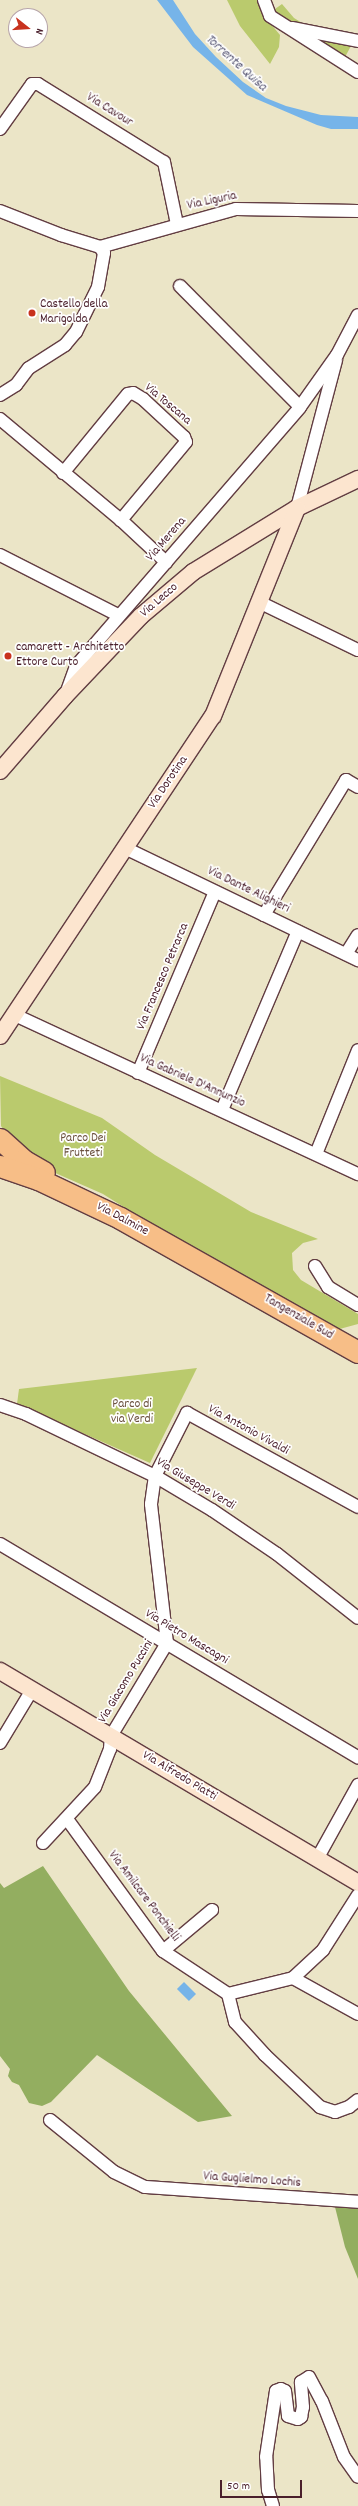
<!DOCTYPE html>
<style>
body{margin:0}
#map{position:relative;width:358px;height:2506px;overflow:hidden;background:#ebe5c7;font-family:Dekko,sans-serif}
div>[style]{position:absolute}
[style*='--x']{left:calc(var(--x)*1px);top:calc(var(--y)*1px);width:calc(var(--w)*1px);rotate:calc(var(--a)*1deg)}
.green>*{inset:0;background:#baca6d}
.forest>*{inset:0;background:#93ae60}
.water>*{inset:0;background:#76b4e9;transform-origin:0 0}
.roads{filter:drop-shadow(1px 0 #623d42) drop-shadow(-1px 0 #623d42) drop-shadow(0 1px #623d42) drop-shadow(0 -1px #623d42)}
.street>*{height:12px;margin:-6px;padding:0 6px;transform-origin:6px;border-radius:6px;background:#fff}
.secondary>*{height:16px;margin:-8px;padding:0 8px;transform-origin:8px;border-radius:8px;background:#fce5cf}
.highway>*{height:21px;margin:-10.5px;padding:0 10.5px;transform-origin:10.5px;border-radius:10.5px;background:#f7be87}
.dots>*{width:11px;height:11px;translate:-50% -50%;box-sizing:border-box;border:2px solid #fff;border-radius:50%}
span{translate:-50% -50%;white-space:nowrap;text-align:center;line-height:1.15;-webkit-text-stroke:3.5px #fff;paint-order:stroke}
.street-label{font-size:13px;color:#4a1f2b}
.poi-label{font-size:13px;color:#4a1f2b}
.left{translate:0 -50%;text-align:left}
.park-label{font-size:13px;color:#6c523f}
.water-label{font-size:14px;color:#5c5b77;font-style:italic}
.north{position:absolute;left:8px;top:8px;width:40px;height:40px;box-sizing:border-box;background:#fff;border:1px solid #b7a5aa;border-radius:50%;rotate:107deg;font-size:11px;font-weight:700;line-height:16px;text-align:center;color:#4a1f2b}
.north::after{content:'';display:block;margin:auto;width:14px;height:18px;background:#c8321e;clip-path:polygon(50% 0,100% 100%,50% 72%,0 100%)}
.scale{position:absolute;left:220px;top:2480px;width:82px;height:18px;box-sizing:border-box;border:2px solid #4a1f2b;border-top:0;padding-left:5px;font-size:12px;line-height:14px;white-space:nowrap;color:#4a1f2b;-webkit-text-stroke:3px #fff;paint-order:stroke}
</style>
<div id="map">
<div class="green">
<i style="clip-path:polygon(227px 0,260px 0,265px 17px,280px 35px,279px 47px,270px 64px,240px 26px)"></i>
<i style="clip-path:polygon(282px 4px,294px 18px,312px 29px,287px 22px,277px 15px,275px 9px)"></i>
<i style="clip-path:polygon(300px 33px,352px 44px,344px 59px)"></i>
<i style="clip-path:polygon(0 1076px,102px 1118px,155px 1155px,251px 1212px,318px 1239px,303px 1243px,292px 1253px,293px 1270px,301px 1280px,358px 1314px,358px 1324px,336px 1330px,162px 1231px,103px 1194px,44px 1168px,9px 1138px,1px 1126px)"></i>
<i style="clip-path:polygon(197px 1368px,150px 1463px,17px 1404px,19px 1389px)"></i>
</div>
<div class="forest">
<i style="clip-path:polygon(43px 1866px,129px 1991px,232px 2116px,198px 2122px,97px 2055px,51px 2102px,42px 2106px,29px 2103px,19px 2085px,12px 2082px,8px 2076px,10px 2069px,0 2056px,0 1883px,4px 1888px)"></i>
<i style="clip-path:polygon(335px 2207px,358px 2209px,358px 2279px,345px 2247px)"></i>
</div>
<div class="water">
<i style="clip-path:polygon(157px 0,173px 0,195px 34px,216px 57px,243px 82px,266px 98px,286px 106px,321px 115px,358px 117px,358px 129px,331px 129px,317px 125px,247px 95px,193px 47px)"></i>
<i style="left:184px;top:1982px;width:17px;height:10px;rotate:45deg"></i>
</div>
<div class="roads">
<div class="street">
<i style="--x:264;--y:0;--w:17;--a:69"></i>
<i style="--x:270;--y:16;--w:104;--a:32.5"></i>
<i style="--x:292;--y:28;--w:67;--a:11.1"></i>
<i style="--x:0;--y:129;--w:55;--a:-54.6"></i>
<i style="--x:32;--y:84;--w:6;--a:0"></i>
<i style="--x:38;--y:84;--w:148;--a:31.8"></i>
<i style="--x:164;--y:162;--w:63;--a:78.2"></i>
<i style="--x:0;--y:211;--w:66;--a:21.5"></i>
<i style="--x:61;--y:235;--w:41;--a:17.1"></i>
<i style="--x:100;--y:247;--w:141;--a:-15.6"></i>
<i style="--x:236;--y:209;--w:122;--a:0.9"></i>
<i style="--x:180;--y:286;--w:170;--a:45.2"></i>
<i style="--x:0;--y:395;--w:19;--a:-32"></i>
<i style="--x:16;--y:385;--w:21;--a:-53"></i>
<i style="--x:29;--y:368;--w:43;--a:-32.6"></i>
<i style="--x:65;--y:345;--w:17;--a:-50"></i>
<i style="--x:76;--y:332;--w:50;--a:-63.9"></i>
<i style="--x:98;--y:287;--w:35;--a:-80"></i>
<i style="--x:104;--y:253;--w:7;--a:-124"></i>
<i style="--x:0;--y:419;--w:158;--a:39.9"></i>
<i style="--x:121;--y:520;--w:62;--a:43"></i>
<i style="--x:63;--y:473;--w:102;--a:-50.6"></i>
<i style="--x:128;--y:394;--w:5;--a:-11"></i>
<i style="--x:133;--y:393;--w:12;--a:31"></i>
<i style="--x:143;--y:399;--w:56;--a:42.8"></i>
<i style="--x:184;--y:437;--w:5;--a:68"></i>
<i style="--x:186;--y:442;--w:102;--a:129.8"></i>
<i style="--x:297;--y:508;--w:153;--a:-75.2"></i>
<i style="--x:0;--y:555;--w:132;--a:27"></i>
<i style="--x:259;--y:602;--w:110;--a:25.9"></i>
<i style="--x:67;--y:691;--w:27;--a:-70"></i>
<i style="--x:76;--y:666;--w:342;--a:-49.1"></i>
<i style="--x:300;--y:407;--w:64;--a:-54.6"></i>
<i style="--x:337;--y:355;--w:45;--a:-62.3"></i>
<i style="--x:125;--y:848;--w:259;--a:25.7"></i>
<i style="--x:264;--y:915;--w:158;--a:-58.7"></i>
<i style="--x:346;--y:780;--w:14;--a:30"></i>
<i style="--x:346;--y:954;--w:22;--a:-58"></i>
<i style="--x:15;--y:1015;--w:378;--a:24.9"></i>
<i style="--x:138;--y:1073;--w:197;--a:-67"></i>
<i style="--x:222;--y:1110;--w:194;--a:-67"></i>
<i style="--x:316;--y:1154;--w:112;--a:-68"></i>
<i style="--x:315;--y:1266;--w:25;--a:58"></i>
<i style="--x:328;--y:1287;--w:35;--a:31"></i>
<i style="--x:0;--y:1405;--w:28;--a:19"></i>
<i style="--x:26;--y:1414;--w:143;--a:25.7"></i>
<i style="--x:155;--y:1476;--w:66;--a:30.8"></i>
<i style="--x:212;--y:1510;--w:78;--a:34.1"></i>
<i style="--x:277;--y:1554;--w:103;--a:38.3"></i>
<i style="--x:0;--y:1544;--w:417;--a:30.8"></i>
<i style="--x:0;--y:1743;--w:62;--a:-58.9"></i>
<i style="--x:67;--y:1819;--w:163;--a:54"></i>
<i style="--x:163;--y:1951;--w:78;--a:33.5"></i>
<i style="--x:228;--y:1994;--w:29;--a:76"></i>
<i style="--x:235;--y:2022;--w:45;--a:47.7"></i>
<i style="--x:265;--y:2055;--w:76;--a:43.4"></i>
<i style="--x:320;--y:2107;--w:16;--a:18"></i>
<i style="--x:335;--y:2112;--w:15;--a:-20"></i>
<i style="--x:349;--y:2107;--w:11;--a:-38"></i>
<i style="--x:43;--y:1843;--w:76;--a:-47.1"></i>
<i style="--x:95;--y:1787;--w:41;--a:-68.5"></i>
<i style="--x:110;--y:1749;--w:13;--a:-86"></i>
<i style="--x:111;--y:1736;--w:109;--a:-58.9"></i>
<i style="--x:167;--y:1643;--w:140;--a:-96.6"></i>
<i style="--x:151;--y:1504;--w:28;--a:-82"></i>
<i style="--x:155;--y:1476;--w:71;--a:-63.1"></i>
<i style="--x:187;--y:1413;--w:195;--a:28.8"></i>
<i style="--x:317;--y:1859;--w:85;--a:-61"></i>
<i style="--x:163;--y:1951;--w:64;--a:-39.9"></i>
<i style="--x:293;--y:1978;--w:74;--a:29"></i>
<i style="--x:228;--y:1994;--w:67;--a:-13.8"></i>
<i style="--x:293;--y:1978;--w:41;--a:-43"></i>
<i style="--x:323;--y:1950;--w:65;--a:-57.5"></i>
<i style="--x:50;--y:2120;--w:82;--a:39.1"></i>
<i style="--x:114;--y:2172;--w:34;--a:26"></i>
<i style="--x:145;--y:2187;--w:214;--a:4"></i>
<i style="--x:273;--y:2506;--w:17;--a:-107"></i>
<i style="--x:268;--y:2490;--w:33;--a:-93"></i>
<i style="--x:266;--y:2457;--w:67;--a:-81.4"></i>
<i style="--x:276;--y:2391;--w:5;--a:-22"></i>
<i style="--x:281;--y:2389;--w:4;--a:27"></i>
<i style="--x:285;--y:2391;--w:25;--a:83"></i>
<i style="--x:288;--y:2416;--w:10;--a:17"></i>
<i style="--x:298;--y:2419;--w:4;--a:-34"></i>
<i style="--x:301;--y:2417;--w:10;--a:-79"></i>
<i style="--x:303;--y:2407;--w:25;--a:-95"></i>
<i style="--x:301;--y:2382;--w:9;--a:-32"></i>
<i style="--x:309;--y:2377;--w:27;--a:62"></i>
<i style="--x:322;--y:2401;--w:60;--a:68.6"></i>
<i style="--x:344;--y:2457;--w:24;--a:55"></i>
</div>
<div class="secondary">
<i style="--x:0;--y:771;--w:99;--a:-49.1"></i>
<i style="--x:65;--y:696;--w:110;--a:-46.5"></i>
<i style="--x:141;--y:616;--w:68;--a:-40.2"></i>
<i style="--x:193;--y:572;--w:122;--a:-31.6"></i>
<i style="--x:297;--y:508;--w:68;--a:-25.4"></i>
<i style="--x:0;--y:1036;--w:384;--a:-56.4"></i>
<i style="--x:213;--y:716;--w:224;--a:-68"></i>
<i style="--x:0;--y:1671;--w:416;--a:30.6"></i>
</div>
<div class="highway">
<i style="--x:0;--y:1139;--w:31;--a:42"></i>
<i style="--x:23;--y:1160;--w:24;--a:30"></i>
<i style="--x:0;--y:1166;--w:40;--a:18.9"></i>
<i style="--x:38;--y:1179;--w:91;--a:25.4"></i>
<i style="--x:120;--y:1218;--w:273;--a:29.4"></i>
</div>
</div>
<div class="dots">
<i style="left:32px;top:313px;background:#c8321e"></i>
<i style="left:8px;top:656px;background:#c8321e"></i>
</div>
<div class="street-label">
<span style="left:109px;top:111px;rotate:32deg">Via Cavour</span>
<span style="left:212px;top:202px;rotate:-12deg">Via Liguria</span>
<span style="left:167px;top:405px;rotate:40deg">Via Toscana</span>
<span style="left:167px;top:540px;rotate:-49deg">Via Merena</span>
<span style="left:160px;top:601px;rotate:-41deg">Via Lecco</span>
<span style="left:169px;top:783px;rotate:-56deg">Via Dorotina</span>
<span style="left:248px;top:891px;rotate:26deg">Via Dante Alighieri</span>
<span style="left:164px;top:977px;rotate:-67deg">Via Francesco Petrarca</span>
<span style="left:192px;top:1082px;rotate:24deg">Via Gabriele D'Annunzio</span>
<span style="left:122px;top:1220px;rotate:28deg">Via Dalmine</span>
<span style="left:298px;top:1318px;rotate:30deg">Tangenziale Sud</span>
<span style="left:248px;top:1431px;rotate:29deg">Via Antonio Vivaldi</span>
<span style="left:195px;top:1485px;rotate:31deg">Via Giuseppe Verdi</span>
<span style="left:186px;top:1638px;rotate:31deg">Via Pietro Mascagni</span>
<span style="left:127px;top:1682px;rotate:-59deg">Via Giacomo Puccini</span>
<span style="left:179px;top:1777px;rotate:31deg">Via Alfredo Piatti</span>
<span style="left:143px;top:1897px;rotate:53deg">Via Amilcare Ponchielli</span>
<span style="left:252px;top:2181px;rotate:4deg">Via Guglielmo Lochis</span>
</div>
<div class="poi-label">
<span class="left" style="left:40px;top:313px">Castello della<br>Marigolda</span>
<span class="left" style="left:16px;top:656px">camarett - Architetto<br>Ettore Curto</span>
</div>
<div class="park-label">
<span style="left:83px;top:1147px">Parco Dei<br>Frutteti</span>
<span style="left:132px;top:1413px">Parco di<br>via Verdi</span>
</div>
<div class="water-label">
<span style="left:236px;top:63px;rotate:42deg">Torrente Quisa</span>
</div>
<div class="north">N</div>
<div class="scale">50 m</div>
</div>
